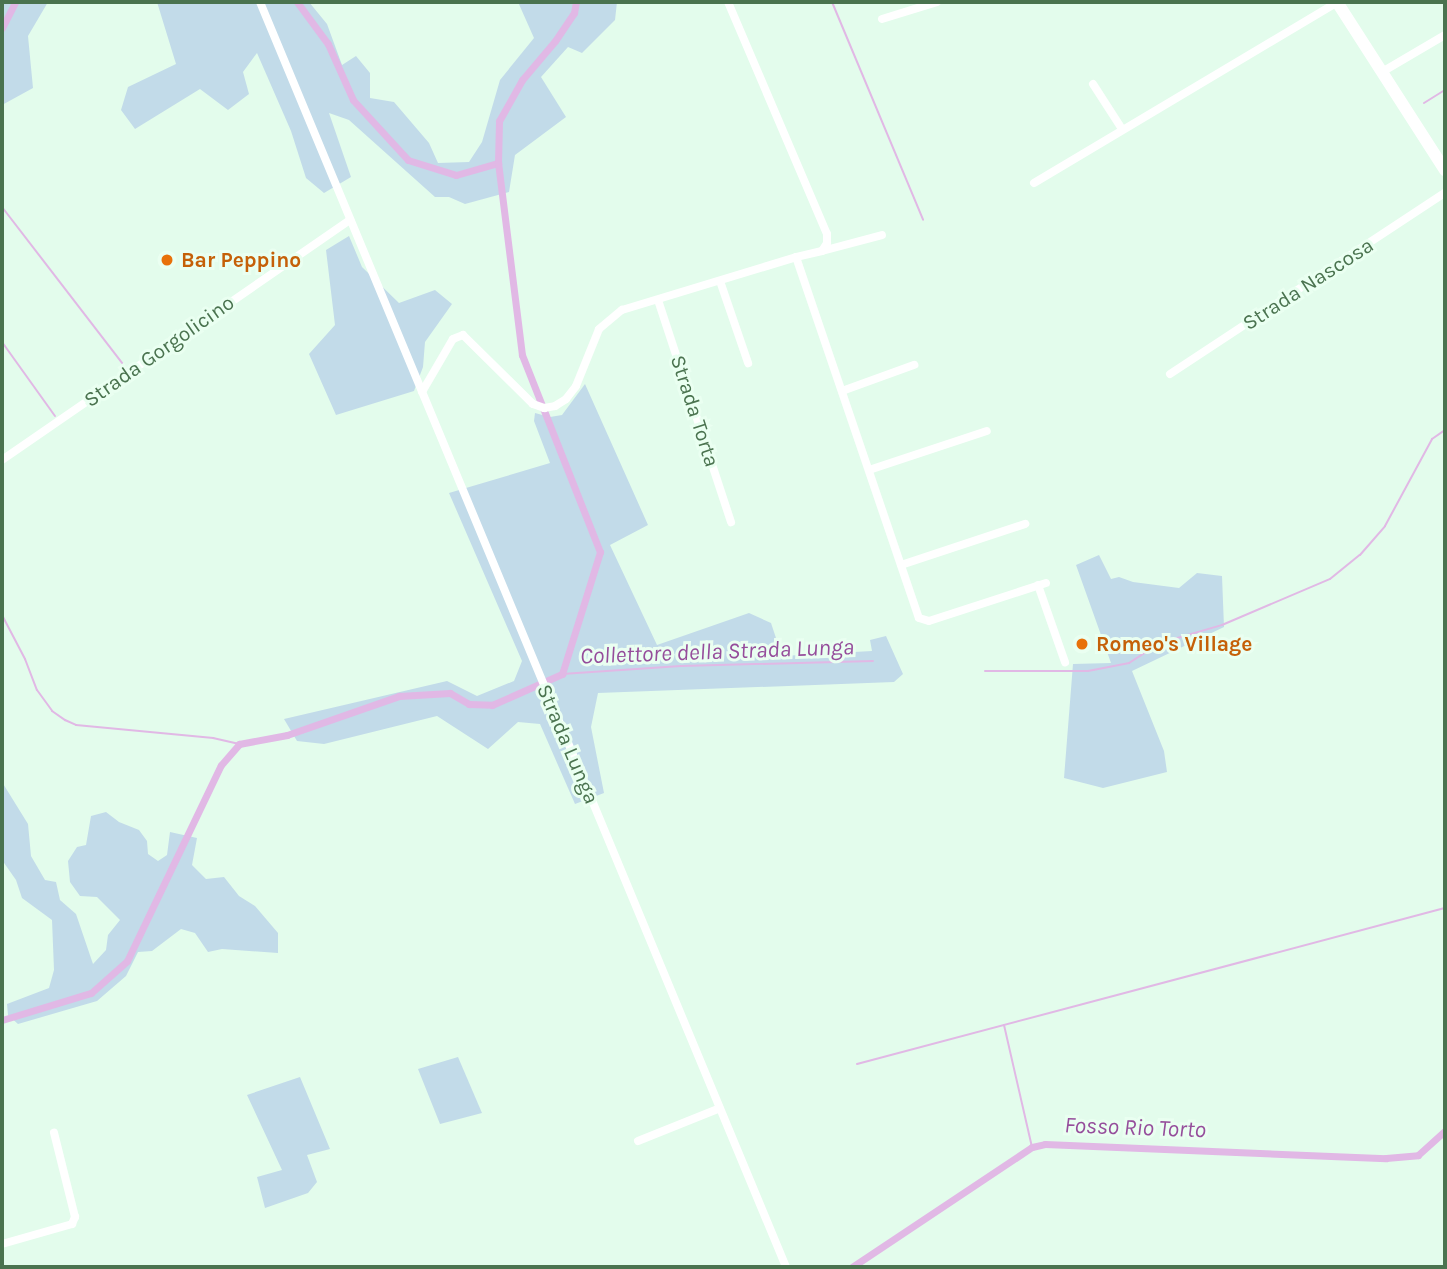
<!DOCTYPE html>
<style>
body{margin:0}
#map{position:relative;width:1447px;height:1269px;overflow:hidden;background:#e3fcec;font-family:Karla,sans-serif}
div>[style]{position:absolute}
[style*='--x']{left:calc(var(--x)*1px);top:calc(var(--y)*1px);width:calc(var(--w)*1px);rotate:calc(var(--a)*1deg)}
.green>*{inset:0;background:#c2dbe9}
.stream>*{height:2px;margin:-1px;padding:0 1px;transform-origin:1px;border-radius:1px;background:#e1b8e5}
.canal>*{height:7px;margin:-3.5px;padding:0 3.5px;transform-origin:3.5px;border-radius:3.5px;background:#e1b8e5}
.street>*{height:8px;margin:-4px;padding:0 4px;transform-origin:4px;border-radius:4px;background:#fff}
.secondary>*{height:12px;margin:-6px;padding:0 6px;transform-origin:6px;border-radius:6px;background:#fff}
.dots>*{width:19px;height:19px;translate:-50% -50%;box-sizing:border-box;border:4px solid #eafff1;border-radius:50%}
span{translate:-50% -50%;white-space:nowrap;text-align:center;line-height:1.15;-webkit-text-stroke:6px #eafff1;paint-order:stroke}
.food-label{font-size:21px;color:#c56008;font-weight:700}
.left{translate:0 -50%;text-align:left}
.street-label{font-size:21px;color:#4a734f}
.water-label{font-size:23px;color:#954d9b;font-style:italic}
.frame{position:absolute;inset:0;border:4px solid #4a734f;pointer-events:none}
</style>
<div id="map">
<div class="green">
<i style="clip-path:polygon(2px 2px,48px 2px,28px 36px,33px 88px,2px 105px)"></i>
<i style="clip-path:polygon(157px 2px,309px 2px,327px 24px,342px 65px,356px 56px,370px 73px,370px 98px,394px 102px,429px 143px,438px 163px,469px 162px,482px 142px,500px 80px,534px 38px,518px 2px,617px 2px,615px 20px,582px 53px,568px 47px,541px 77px,566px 117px,515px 155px,509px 192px,465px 204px,449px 197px,435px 197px,349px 120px,329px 113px,351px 177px,324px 193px,306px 178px,291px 131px,257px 53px,243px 72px,249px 94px,228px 110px,200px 89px,135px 129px,121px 110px,128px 87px,176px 64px)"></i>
<i style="clip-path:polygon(349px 236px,362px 267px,399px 303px,435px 290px,452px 304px,425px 342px,423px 367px,414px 391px,336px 415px,309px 354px,335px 325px,326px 250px)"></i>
<i style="clip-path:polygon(585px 384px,648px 525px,610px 545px,657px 645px,749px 613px,771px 623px,782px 656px,872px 651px,870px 640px,886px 636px,903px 674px,894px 682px,598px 693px,591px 727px,604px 793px,575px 804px,540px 724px,518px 722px,488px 749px,437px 716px,324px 744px,297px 741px,284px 719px,447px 681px,477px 696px,514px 681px,522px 661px,449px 493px,550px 463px,534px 421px,535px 413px,550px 417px,562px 415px)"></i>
<i style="clip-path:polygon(1099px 555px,1111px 579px,1119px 577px,1133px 582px,1179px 588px,1197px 573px,1222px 576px,1224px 627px,1132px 671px,1164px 751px,1167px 772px,1103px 788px,1064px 778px,1073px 664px,1111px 663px,1076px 565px)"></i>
<i style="clip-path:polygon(2px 782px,28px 824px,31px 856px,45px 880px,56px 882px,60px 900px,76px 914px,93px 964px,106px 950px,108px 935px,120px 920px,97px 897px,80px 896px,70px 882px,68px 861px,77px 847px,86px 845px,91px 816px,106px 812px,119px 822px,139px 830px,147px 841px,148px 854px,158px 861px,167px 855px,170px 832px,197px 838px,192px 865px,206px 879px,224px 877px,239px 896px,255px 906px,278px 933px,278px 953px,222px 949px,208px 952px,195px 933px,181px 929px,152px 951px,138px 952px,126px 976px,97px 1001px,18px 1024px,8px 1015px,7px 1004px,49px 988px,54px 970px,52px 920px,22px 898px,16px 880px,2px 860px)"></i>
<i style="clip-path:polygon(458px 1057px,482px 1113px,440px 1124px,418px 1069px)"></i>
<i style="clip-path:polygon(300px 1077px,330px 1149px,307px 1155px,317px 1182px,308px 1193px,265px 1208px,257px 1177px,282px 1170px,247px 1095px)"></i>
</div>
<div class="stream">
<i style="--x:832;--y:2;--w:236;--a:67.3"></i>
<i style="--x:1424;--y:103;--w:25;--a:-32"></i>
<i style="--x:2;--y:207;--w:197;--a:52.4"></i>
<i style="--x:2;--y:342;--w:91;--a:54.4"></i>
<i style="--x:2;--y:615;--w:50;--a:62.4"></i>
<i style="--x:25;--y:659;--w:33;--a:69"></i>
<i style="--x:37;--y:690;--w:26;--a:54"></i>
<i style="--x:52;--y:711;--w:16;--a:35"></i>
<i style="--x:65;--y:720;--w:12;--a:24"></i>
<i style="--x:76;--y:725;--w:138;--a:5.4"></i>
<i style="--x:213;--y:738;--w:27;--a:13"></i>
<i style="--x:985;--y:671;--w:103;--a:0"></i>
<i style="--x:1088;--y:671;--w:42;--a:-11"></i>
<i style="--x:1129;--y:663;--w:37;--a:-33"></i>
<i style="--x:1160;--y:643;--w:65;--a:-16.2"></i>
<i style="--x:1222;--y:625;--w:117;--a:-23.1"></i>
<i style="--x:1330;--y:579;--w:38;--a:-39"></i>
<i style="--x:1360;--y:555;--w:38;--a:-49"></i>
<i style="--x:1385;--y:526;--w:99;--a:-61.6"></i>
<i style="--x:1432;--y:439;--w:16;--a:-35"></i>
<i style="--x:562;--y:674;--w:119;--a:-3.8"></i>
<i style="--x:681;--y:666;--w:192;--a:-1.5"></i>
<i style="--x:1004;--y:1025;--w:125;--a:77.1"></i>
<i style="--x:857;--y:1064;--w:608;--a:-14.86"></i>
</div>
<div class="canal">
<i style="--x:297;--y:2;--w:52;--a:53.6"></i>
<i style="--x:328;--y:44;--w:61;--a:65.9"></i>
<i style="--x:353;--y:100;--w:81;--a:47.5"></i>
<i style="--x:408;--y:160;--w:50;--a:17.4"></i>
<i style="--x:456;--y:175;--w:44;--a:-15.9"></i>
<i style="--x:498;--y:163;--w:42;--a:-88.6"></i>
<i style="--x:499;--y:121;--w:47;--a:-60.7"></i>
<i style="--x:522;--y:80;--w:51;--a:-49.8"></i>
<i style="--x:555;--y:41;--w:34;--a:-56"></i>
<i style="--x:574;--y:13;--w:11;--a:-80"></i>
<i style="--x:2;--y:28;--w:29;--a:-63"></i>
<i style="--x:2;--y:1020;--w:93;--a:-16.9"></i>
<i style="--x:91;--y:993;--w:48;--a:-41.6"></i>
<i style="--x:127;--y:961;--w:217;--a:-64.4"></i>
<i style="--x:221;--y:765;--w:28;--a:-49"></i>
<i style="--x:239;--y:744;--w:49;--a:-10.6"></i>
<i style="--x:287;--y:735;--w:119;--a:-19.2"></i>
<i style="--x:399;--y:696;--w:51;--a:-3.4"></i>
<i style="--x:450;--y:693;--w:22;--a:30"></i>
<i style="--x:469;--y:704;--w:23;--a:2"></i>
<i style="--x:492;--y:705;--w:77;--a:-23.9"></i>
<i style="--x:562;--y:674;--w:128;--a:-72.7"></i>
<i style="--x:600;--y:552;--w:212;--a:-111.6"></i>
<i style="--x:522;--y:355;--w:193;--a:-97.1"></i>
<i style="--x:852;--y:1267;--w:216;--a:-33.7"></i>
<i style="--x:1032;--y:1147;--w:13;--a:-13"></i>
<i style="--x:1045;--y:1144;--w:341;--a:2.4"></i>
<i style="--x:1386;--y:1158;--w:32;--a:-5"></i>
<i style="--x:1418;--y:1155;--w:36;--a:-42"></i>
</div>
<div class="street">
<i style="--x:260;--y:2;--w:1370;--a:67.42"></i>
<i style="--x:728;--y:2;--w:252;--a:66.9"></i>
<i style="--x:827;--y:234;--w:9;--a:90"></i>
<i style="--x:827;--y:243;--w:9;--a:122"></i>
<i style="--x:822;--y:251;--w:27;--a:167"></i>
<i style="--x:882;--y:19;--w:58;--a:-17.2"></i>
<i style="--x:1382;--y:72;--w:73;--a:-30.4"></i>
<i style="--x:1093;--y:84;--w:54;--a:57.2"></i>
<i style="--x:1034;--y:183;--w:354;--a:-30.8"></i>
<i style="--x:822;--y:251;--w:62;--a:-14.9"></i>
<i style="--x:720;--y:281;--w:87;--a:71.1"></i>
<i style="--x:658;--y:300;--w:234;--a:71.8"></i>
<i style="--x:1170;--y:374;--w:329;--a:-33.4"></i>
<i style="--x:842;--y:391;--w:77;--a:-19.9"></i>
<i style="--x:422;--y:392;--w:61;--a:-59.7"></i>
<i style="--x:453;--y:339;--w:11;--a:-22"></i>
<i style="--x:463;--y:335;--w:98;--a:44.6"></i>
<i style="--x:533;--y:404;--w:12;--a:20"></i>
<i style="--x:544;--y:408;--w:11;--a:-10"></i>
<i style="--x:555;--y:406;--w:13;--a:-32"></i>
<i style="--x:566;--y:399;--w:16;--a:-52"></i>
<i style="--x:576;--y:386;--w:61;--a:-68"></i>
<i style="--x:599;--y:329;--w:30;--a:-40"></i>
<i style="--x:622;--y:310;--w:182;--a:-16.9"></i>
<i style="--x:796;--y:257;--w:381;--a:71.2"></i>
<i style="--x:919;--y:618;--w:10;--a:17"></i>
<i style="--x:929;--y:621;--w:123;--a:-18"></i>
<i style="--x:2;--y:460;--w:423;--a:-34.6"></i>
<i style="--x:869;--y:470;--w:124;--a:-18.3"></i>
<i style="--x:901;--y:565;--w:131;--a:-18.3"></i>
<i style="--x:1038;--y:585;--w:82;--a:70.7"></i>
<i style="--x:638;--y:1141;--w:88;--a:-21.9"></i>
<i style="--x:2;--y:1244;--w:73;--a:-15.9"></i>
<i style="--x:72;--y:1224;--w:8;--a:-67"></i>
<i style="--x:75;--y:1217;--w:87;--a:-104"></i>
</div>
<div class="secondary">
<i style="--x:1337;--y:2;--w:200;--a:57.3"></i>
</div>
<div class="dots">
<i style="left:167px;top:260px;background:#e8710a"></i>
<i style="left:1082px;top:644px;background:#e8710a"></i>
</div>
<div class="food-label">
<span class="left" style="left:181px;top:260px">Bar Peppino</span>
<span class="left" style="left:1096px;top:644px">Romeo's Village</span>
</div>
<div class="street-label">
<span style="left:1308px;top:284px;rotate:-33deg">Strada Nascosa</span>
<span style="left:159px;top:351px;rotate:-35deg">Strada Gorgolicino</span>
<span style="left:695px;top:411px;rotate:72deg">Strada Torta</span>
<span style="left:568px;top:744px;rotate:67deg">Strada Lunga</span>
</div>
<div class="water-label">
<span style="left:717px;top:652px;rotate:-2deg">Collettore della Strada Lunga</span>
<span style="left:1135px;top:1128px;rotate:2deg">Fosso Rio Torto</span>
</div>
<div class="frame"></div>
</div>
